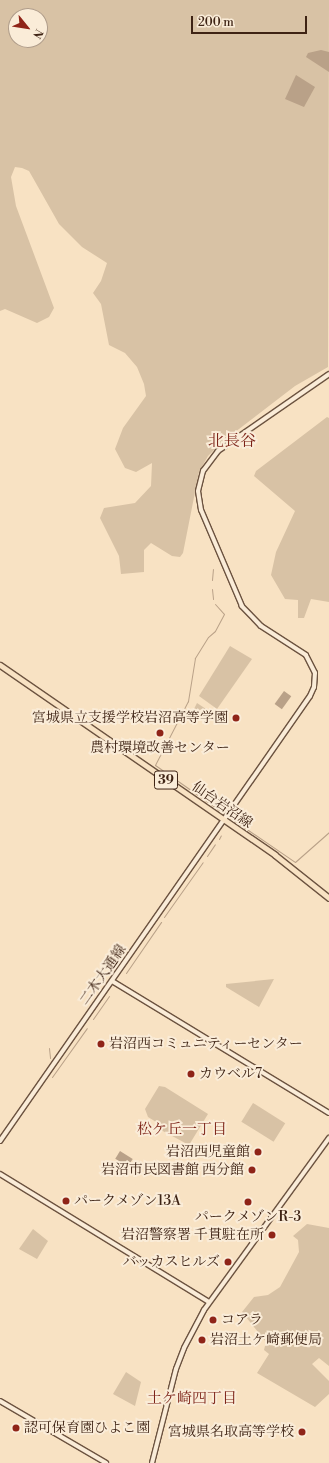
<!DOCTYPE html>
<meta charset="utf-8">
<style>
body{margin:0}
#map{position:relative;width:329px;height:1463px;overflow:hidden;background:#f8e2c3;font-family:"Libre Bodoni","Noto Serif JP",serif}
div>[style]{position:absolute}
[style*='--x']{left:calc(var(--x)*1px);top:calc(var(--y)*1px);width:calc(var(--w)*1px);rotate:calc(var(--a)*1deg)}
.green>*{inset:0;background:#d8c2a5;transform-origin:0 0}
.water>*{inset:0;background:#b9a188;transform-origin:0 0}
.stream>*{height:1px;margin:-0.5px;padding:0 0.5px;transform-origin:0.5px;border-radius:0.5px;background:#b9a188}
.roads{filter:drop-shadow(1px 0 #6c5340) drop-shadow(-1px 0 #6c5340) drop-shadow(0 1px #6c5340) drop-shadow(0 -1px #6c5340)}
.minor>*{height:4px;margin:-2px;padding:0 2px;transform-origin:2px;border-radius:2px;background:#faecd8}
.major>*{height:5px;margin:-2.5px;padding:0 2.5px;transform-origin:2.5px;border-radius:2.5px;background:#f8e2c3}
.dots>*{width:11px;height:11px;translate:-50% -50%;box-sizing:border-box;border:2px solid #faecd8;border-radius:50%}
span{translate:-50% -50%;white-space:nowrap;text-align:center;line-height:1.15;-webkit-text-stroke:4px #faecd8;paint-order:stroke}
.shield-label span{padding:1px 3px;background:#faecd8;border:1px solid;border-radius:3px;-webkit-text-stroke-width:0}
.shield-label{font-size:13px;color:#3e2314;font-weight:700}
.poi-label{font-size:14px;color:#3e2314}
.right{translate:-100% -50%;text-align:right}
.left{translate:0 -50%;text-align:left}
.street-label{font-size:14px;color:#3e2314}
.neighbourhood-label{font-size:15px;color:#7a1f14}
.quarter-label{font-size:16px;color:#7a1f14}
.north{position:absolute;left:8px;top:8px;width:40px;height:40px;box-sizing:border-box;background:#faecd8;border:1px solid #af9c8a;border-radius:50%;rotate:120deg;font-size:11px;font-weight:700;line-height:16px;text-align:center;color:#3e2314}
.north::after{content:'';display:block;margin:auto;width:14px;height:18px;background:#8f2418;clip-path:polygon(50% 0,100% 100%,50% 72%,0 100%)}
.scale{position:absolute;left:191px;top:16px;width:116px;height:18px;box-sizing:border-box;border:2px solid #3e2314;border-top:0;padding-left:5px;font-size:12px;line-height:14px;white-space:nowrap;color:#3e2314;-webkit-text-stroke:3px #faecd8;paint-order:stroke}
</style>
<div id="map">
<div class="green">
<i style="clip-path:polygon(evenodd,0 0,329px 0,328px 367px,295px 386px,222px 442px,208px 456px,199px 472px,183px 553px,180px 557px,172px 556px,151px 543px,144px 550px,144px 572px,121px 574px,119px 556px,100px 518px,104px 508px,135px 503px,151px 486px,152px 463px,136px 472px,125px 468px,115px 449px,123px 428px,146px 396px,144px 384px,137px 367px,125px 353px,109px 345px,101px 304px,93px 293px,101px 281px,107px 263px,82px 247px,59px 224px,33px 178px,29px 171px,22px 168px,15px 167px,11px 177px,16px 206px,54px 308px,49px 317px,37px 323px,5px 309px,0 311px,0 0,16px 16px,40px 16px,40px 40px,16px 40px,16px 16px)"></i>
<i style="clip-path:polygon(327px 417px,329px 418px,329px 602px,311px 599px,304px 618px,298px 618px,298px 600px,285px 599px,271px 575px,276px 552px,295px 511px,254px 476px,256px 471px)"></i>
<i style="clip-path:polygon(230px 646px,252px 659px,217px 709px,199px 696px)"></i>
<i style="clip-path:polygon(197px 703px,209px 711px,206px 716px,194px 709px)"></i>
<i style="clip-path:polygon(274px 979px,259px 1007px,226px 987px,226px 984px)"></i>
<i style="clip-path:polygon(159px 1086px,165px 1087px,208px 1114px,189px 1145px,159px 1129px,161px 1125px,148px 1117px,145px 1109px)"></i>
<i style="left:253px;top:1103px;width:38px;height:22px;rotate:32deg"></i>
<i style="clip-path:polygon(307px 1224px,329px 1228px,329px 1366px,319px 1358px,312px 1364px,329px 1381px,329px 1394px,315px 1407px,257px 1373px,269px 1354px,264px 1350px,266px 1342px,242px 1312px,254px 1297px,268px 1295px,280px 1287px,299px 1252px,298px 1240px,293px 1236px)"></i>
<i style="clip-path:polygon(33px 1229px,48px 1241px,37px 1259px,19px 1249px)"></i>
<i style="clip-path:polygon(126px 1372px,141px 1382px,135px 1406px,113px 1394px)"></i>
</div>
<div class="water">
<i style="clip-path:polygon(321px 50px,329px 52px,329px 72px,306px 57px,308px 53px)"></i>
<i style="clip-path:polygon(296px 75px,315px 87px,304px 107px,285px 99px)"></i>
<i style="left:284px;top:691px;width:9px;height:16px;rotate:36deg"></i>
<i style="left:120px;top:1151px;width:15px;height:9px;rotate:32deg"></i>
</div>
<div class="stream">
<i style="--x:212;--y:580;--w:11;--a:-85"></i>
<i style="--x:212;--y:589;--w:10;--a:84"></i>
<i style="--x:215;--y:604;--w:13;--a:48"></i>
<i style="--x:224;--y:614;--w:19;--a:118"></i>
<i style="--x:215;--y:631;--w:9;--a:139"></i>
<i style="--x:208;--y:637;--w:25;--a:122"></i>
<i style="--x:195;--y:658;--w:44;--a:99.2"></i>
<i style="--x:188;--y:701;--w:72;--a:117.3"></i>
<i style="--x:155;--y:765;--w:82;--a:35"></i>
<i style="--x:232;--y:819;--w:76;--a:34.3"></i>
<i style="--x:295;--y:862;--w:45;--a:-41.4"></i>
<i style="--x:219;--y:839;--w:4;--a:-63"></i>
<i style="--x:207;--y:856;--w:14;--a:-56"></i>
<i style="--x:164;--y:917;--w:67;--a:-54.7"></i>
<i style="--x:126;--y:973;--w:62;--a:-55.5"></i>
<i style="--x:93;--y:1019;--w:28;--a:-55"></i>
<i style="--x:49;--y:1048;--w:10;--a:84"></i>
<i style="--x:52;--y:1077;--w:60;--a:-54.5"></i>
</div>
<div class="roads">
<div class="minor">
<i style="--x:112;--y:981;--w:254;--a:31.3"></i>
<i style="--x:0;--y:1141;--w:542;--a:-55.14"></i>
<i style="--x:310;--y:696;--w:10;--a:-66"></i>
<i style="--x:314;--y:687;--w:14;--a:-86"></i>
<i style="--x:315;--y:673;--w:20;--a:-117"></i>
<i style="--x:306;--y:655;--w:54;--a:-147.2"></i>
<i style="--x:261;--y:626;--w:28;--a:-134"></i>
<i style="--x:242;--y:606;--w:104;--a:-113.1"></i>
<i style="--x:201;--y:510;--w:19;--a:-99"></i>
<i style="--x:198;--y:491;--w:21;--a:-76"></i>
<i style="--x:203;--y:471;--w:25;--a:-53"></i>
<i style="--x:218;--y:451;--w:135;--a:-34.7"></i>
<i style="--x:0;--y:1174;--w:245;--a:31.5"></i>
<i style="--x:0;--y:1401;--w:123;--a:30.3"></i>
<i style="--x:152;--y:1463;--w:97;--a:-75.7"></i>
<i style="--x:176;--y:1369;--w:22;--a:-69"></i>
<i style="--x:184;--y:1348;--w:43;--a:-62.2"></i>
<i style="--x:204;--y:1310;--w:213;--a:-54"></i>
</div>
<div class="major">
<i style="--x:0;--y:665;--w:334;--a:34.6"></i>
<i style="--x:275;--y:855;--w:69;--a:38.5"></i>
</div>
</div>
<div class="dots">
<i style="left:236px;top:718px;background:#8f2418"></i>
<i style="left:160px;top:733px;background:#8f2418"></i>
<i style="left:101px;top:1044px;background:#8f2418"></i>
<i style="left:191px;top:1074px;background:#8f2418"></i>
<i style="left:258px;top:1152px;background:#8f2418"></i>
<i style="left:252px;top:1170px;background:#8f2418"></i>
<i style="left:66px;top:1201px;background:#8f2418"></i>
<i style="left:248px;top:1202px;background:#8f2418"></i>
<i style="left:272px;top:1235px;background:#8f2418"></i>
<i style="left:228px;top:1262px;background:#8f2418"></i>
<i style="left:213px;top:1320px;background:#8f2418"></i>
<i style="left:202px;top:1340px;background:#8f2418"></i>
<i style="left:16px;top:1428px;background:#8f2418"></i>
<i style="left:302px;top:1432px;background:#8f2418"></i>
</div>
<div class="shield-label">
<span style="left:166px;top:780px">39</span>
</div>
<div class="poi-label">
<span class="right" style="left:228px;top:718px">宮城県立支援学校岩沼高等学園</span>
<span style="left:160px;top:748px">農村環境改善センター</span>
<span class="left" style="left:109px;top:1044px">岩沼西コミュニティーセンター</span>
<span class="left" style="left:199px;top:1074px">カウベル7</span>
<span class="right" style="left:250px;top:1152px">岩沼西児童館</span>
<span class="right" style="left:244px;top:1170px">岩沼市民図書館 西分館</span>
<span class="left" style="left:74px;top:1201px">パークメゾン13A</span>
<span style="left:248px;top:1217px">パークメゾンR-3</span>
<span class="right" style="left:264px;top:1235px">岩沼警察署 千貫駐在所</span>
<span class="right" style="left:220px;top:1262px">バッカスヒルズ</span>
<span class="left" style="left:221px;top:1320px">コアラ</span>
<span class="left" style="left:210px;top:1340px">岩沼土ケ崎郵便局</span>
<span class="left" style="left:24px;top:1428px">認可保育園ひよこ園</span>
<span class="right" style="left:294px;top:1432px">宮城県名取高等学校</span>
</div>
<div class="street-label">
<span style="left:222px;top:805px;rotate:35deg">仙台岩沼線</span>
<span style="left:103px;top:975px;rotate:-55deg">二木大通線</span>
</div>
<div class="neighbourhood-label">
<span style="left:182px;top:1130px">松ケ丘一丁目</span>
<span style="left:192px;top:1399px">土ケ崎四丁目</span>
</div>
<div class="quarter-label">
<span style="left:232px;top:441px">北長谷</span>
</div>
<div class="north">N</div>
<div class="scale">200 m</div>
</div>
